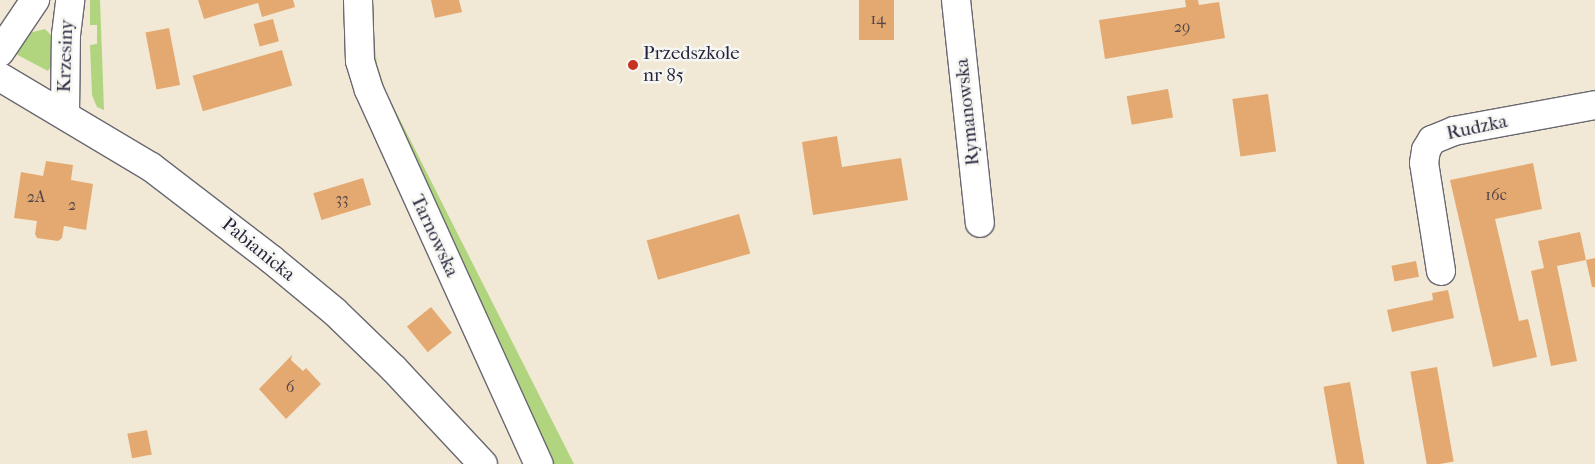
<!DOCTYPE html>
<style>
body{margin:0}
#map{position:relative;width:1595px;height:464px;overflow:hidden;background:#f1e9d5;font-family:"IM FELL French Canon",serif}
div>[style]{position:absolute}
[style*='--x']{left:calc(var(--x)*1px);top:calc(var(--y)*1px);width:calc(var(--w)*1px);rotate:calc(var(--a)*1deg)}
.green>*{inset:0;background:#b1d57e}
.building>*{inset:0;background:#e4a971;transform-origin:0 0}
.roads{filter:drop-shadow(1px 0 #6a6871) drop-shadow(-1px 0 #6a6871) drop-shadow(0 1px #6a6871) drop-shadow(0 -1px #6a6871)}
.minor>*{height:28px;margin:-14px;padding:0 14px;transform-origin:14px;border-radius:14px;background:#fff}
.dots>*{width:14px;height:14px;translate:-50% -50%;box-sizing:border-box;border:2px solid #f6f6f2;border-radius:50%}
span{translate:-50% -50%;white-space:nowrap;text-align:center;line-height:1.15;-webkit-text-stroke:5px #f6f6f2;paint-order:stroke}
.number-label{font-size:16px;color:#524448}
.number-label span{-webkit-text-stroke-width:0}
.poi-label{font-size:19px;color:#22223b}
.left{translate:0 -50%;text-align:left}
.street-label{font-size:19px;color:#22223b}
</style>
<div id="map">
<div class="green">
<i style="clip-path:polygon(90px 0,100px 0,104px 110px,97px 107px,92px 95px,90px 45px,97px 44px,97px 25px,90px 25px)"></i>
<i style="clip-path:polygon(371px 15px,377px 64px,386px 92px,574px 464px,551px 464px,373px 72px)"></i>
<i style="clip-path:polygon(45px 29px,53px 37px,53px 63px,48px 71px,14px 53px,29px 33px)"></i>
</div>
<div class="building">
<i style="clip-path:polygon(198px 0,293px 0,295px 7px,262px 17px,258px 3px,204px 19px)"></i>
<i style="clip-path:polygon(431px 0,459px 0,462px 12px,435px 18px)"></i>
<i style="left:859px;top:0;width:35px;height:40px"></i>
<i style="clip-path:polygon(1185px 0,1198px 0,1199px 5px,1219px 2px,1225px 38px,1105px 59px,1099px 20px,1186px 7px)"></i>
<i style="left:273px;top:19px;width:23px;height:20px;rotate:75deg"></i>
<i style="left:169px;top:28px;width:58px;height:24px;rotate:79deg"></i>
<i style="left:282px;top:50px;width:37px;height:93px;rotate:74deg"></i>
<i style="left:1168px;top:89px;width:29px;height:42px;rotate:80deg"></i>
<i style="left:1268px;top:94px;width:58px;height:36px;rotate:82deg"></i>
<i style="clip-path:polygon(837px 136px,842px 167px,901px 158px,908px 200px,813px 215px,802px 142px)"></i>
<i style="clip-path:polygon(46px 161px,73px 165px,71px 180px,93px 184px,86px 230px,64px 226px,62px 238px,58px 241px,37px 238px,35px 234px,37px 221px,14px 218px,21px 172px,43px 176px)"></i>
<i style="clip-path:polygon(1533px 163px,1542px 209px,1495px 219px,1519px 321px,1528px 319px,1537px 357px,1493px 367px,1450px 180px)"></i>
<i style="left:363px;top:178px;width:28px;height:52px;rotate:73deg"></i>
<i style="left:739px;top:214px;width:41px;height:96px;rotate:74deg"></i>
<i style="clip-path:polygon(1580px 232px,1586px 260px,1557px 266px,1577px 361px,1551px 366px,1531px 271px,1544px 268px,1538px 241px)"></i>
<i style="clip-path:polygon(1595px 258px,1595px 287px,1592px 287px,1586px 260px)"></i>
<i style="left:1416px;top:261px;width:16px;height:25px;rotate:79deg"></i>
<i style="clip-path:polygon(1448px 290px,1454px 318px,1392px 332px,1387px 310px,1433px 300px,1432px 293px)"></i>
<i style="left:431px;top:307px;width:33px;height:31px;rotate:51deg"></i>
<i style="clip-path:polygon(292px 355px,291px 360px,303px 371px,306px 368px,321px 384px,286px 419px,259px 389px)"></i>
<i style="left:1437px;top:367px;width:96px;height:27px;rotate:80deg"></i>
<i style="left:1350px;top:382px;width:83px;height:27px;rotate:80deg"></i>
<i style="left:147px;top:430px;width:25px;height:20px;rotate:79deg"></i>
</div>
<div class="roads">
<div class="minor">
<i style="--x:358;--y:0;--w:61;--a:88.1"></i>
<i style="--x:360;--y:61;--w:30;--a:73"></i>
<i style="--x:369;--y:90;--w:411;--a:65.6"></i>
<i style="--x:956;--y:0;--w:224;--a:83.9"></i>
<i style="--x:0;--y:52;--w:63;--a:-56.1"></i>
<i style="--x:0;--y:77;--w:176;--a:30.8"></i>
<i style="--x:151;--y:167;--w:151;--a:37.5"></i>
<i style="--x:271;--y:259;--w:83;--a:39.6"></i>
<i style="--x:335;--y:312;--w:82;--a:44"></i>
<i style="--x:394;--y:369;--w:130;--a:46.9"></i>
<i style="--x:65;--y:113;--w:78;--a:-89.3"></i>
<i style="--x:66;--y:35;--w:35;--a:-83"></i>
<i style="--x:1441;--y:271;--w:109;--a:-98.9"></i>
<i style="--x:1424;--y:163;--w:13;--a:-81"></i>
<i style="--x:1426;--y:150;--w:12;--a:-59"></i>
<i style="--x:1432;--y:140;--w:24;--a:-22"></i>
<i style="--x:1454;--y:131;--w:143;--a:-10.4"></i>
</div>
</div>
<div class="dots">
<i style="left:633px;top:65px;background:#c8321e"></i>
</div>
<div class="number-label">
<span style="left:878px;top:19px">14</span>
<span style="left:1182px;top:27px">29</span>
<span style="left:1496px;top:195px">16c</span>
<span style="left:36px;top:197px">2A</span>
<span style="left:342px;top:199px">33</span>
<span style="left:72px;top:205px">2</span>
<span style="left:290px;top:387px">6</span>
</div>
<div class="poi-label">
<span class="left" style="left:643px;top:65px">Przedszkole<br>nr 85</span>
</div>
<div class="street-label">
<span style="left:66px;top:56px;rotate:-88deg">Krzesiny</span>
<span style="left:968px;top:112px;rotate:-96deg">Rymanowska</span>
<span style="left:1477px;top:128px;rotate:-12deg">Rudzka</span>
<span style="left:434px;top:236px;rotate:65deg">Tarnowska</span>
<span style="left:258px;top:250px;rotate:39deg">Pabianicka</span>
</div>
</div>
